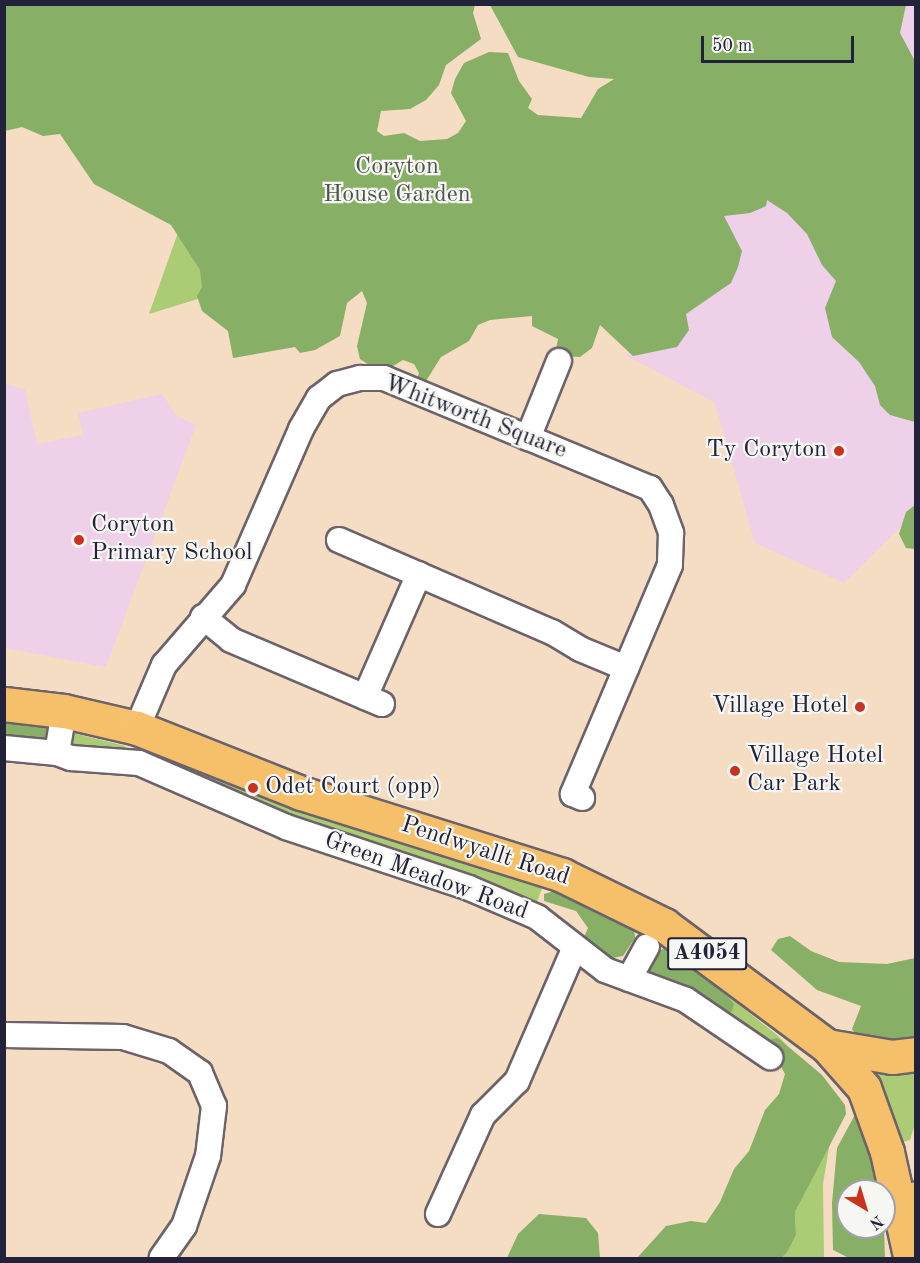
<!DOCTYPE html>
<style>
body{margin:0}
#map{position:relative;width:920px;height:1263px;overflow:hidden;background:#f4ddc2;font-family:"Old Standard TT",serif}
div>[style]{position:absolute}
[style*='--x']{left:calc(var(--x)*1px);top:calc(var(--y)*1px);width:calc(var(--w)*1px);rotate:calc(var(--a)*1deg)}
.built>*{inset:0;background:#eed0e8}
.green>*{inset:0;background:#abcb74}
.forest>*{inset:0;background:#88af66}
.roads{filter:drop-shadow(2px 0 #6c636a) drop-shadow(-2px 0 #6c636a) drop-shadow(0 2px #6c636a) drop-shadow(0 -2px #6c636a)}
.minor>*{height:24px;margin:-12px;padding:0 12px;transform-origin:12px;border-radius:12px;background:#fff}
.primary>*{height:33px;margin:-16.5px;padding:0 16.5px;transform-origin:16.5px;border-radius:16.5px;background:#f6c06b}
.trunk>*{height:33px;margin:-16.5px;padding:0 16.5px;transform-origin:16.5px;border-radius:16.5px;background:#f6c06b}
.dots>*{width:16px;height:16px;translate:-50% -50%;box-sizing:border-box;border:3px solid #f6f6f2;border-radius:50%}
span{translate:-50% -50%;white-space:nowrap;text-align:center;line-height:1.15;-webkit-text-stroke:4.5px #f6f6f2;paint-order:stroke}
.shield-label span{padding:2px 4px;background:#f6f6f2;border:2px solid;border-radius:4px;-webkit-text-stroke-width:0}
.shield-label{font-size:22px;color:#22223b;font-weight:700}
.park-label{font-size:24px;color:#4b554c}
.street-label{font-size:24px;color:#22223b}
.poi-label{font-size:24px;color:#22223b}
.right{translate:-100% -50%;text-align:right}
.left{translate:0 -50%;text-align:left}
.frame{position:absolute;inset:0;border:6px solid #22223b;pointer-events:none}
.north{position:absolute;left:836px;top:1179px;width:60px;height:60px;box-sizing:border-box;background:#f6f6f2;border:2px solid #a1a1a9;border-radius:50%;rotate:142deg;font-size:16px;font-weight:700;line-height:24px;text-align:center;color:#22223b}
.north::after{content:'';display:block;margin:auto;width:21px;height:27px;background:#c8321e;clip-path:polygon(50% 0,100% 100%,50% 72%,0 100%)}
.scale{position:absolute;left:701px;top:36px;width:153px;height:27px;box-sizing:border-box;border:3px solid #22223b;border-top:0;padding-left:8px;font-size:18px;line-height:21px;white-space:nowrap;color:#22223b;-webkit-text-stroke:4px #f6f6f2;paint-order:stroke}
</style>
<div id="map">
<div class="built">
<i style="clip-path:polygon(885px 5px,915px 5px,915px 130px)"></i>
<i style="clip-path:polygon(763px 161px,915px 329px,915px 513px,844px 583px,755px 543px,715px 403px,626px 355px,700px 205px)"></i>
<i style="clip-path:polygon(5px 383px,25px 390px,37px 444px,83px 435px,78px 413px,162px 394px,177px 416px,196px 425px,106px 667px,5px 648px)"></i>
</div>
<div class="green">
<i style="clip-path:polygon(180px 227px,214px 294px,149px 314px)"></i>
<i style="clip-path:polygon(73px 733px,121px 745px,311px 814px,543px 886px,535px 907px,88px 750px,71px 743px)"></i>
<i style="clip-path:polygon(723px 992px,777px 1035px,788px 1046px,778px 1038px,769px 1045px,723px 1014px,727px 996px)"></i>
<i style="clip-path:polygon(863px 1063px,915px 1067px,915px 1124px,910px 1140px,903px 1142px,900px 1138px)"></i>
<i style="clip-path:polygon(830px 1142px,823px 1184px,824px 1258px,781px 1258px,796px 1235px,795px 1212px)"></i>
</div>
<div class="forest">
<i style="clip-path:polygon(4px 5px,475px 5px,473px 13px,481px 39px,446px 65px,439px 85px,426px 100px,410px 109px,381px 111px,377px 131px,384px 136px,404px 133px,420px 141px,447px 139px,458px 133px,466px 121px,451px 93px,455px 79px,464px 63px,489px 52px,508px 53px,519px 81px,532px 99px,528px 108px,538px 115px,581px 118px,598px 89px,614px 79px,589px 77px,518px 57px,490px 5px,906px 5px,900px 33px,916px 63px,915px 422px,890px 415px,880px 405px,875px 386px,859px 362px,832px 337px,825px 308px,836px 281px,822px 265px,807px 234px,787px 213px,767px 200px,766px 206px,750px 213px,724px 216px,742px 251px,738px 267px,731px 283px,686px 314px,689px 330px,677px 347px,633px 356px,600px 325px,592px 348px,580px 357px,565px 356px,556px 349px,558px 339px,532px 326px,532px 316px,490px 320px,478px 325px,469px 341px,441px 357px,426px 381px,417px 379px,419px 373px,414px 364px,403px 360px,390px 368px,372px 367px,360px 359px,357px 346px,367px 303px,362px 291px,347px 303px,340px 336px,315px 350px,300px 353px,295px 347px,233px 358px,228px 331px,202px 311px,197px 296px,202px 287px,200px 270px,171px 225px,94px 184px,60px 134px,43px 136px,22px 127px,5px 131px)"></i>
<i style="clip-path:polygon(915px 505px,915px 549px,906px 548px,899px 534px,906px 512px)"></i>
<i style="clip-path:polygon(49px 717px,50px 743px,5px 739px,4px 719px)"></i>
<i style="clip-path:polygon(561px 889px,634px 926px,635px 938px,623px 956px,607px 959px,583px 939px,588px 928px,576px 911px,544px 901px,544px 894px)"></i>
<i style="clip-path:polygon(790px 936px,811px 951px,839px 962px,887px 964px,915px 958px,915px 1042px,858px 1038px,852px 1029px,861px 1006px,817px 990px,771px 950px,778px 939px)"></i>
<i style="clip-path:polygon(667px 947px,727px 996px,734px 1004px,732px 1011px,723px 1014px,646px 975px,646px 957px)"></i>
<i style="clip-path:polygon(778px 1038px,822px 1075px,845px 1105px,846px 1114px,795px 1212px,796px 1235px,787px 1252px,781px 1258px,637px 1258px,666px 1226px,691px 1221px,706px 1223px,720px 1202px,734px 1169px,749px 1151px,765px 1110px,779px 1094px,785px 1074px,769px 1045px,772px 1039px)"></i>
<i style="clip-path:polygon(858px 1109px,882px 1191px,848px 1191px,848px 1227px,884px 1227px,885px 1258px,849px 1258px,833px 1250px,832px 1203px,837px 1148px)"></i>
<i style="clip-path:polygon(539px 1214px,586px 1218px,598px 1233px,600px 1258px,507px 1258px,518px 1234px)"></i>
</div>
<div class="roads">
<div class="minor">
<i style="--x:528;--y:438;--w:83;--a:-68.1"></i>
<i style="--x:339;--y:540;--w:232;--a:23.4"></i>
<i style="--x:552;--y:632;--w:33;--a:31"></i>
<i style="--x:580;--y:649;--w:50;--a:22.4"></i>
<i style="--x:203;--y:617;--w:36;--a:39"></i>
<i style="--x:231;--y:640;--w:164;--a:23"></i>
<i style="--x:365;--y:697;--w:134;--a:-66.3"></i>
<i style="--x:137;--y:728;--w:69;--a:-66.8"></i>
<i style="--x:164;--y:665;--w:106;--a:-49.2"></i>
<i style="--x:233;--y:585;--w:170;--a:-66.4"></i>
<i style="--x:301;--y:429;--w:36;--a:-60"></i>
<i style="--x:319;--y:398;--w:23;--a:-38"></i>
<i style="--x:337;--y:384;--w:24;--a:-15"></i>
<i style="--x:360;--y:378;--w:24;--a:0"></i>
<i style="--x:384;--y:378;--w:288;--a:22.5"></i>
<i style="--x:650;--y:488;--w:20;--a:57"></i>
<i style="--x:661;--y:505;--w:30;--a:70"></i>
<i style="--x:671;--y:533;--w:32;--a:92"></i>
<i style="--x:670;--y:565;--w:249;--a:113"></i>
<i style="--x:573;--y:794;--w:10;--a:24"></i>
<i style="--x:4;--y:748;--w:53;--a:5.4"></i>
<i style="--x:57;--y:753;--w:15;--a:20"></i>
<i style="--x:71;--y:758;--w:68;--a:4.2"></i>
<i style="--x:139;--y:763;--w:160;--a:23.5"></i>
<i style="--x:286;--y:827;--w:193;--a:18.4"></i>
<i style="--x:469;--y:888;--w:74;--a:23.1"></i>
<i style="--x:537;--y:917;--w:86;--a:37.9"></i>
<i style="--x:605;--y:970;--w:86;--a:20.3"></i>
<i style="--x:686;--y:1000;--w:102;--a:34.2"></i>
<i style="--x:57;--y:753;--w:43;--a:-80.5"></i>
<i style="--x:629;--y:979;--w:37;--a:-61"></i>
<i style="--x:4;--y:1035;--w:119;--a:1"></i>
<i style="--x:123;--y:1037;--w:48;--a:16.9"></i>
<i style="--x:169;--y:1051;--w:38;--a:35"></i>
<i style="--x:200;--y:1073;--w:36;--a:67"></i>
<i style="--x:214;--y:1106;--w:50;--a:96.8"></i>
<i style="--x:208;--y:1156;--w:74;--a:108.9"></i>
<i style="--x:184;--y:1226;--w:39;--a:125"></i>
<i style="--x:438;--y:1214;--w:109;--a:-65.6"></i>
<i style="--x:483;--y:1115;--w:48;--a:-45"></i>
<i style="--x:517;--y:1081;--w:144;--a:-66.6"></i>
</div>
<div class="primary">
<i style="--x:4;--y:704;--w:60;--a:6.7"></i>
<i style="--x:64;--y:711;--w:75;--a:13.1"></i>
<i style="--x:137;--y:728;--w:176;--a:21.6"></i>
<i style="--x:301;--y:793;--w:274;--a:17.4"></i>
<i style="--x:562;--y:875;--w:114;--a:26.1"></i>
<i style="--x:664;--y:925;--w:203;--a:36.6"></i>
<i style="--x:827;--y:1046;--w:56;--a:48.6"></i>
<i style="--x:864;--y:1088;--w:68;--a:70.2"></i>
<i style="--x:887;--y:1152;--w:101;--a:77.5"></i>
<i style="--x:827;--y:1046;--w:66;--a:9.6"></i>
<i style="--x:892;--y:1057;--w:24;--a:-7"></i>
</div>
<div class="trunk">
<i style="--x:911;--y:1258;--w:60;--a:-85.2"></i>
</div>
</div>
<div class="dots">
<i style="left:839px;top:451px;background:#c8321e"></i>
<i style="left:79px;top:540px;background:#c8321e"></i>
<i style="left:860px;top:707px;background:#c8321e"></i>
<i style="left:735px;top:771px;background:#c8321e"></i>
<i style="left:253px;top:788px;background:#c8321e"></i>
</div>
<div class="shield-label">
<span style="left:707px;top:954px">A4054</span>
</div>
<div class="park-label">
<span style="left:397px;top:182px">Coryton<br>House Garden</span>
</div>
<div class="street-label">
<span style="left:475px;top:418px;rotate:21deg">Whitworth Square</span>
<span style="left:485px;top:852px;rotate:18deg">Pendwyallt Road</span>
<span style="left:426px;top:877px;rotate:20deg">Green Meadow Road</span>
</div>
<div class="poi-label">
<span class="right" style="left:827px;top:451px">Ty Coryton</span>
<span class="left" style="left:91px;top:540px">Coryton<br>Primary School</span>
<span class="right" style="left:848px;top:707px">Village Hotel</span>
<span class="left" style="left:747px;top:771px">Village Hotel<br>Car Park</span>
<span class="left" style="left:265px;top:788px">Odet Court (opp)</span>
</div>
<div class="frame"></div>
<div class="north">N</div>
<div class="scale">50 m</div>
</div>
